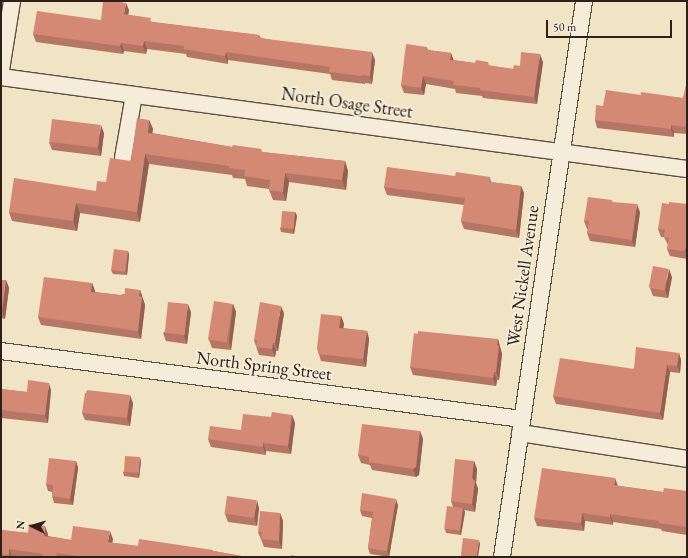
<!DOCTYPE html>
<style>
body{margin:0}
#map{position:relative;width:688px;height:558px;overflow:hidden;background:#f0e4c5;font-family:"EB Garamond",serif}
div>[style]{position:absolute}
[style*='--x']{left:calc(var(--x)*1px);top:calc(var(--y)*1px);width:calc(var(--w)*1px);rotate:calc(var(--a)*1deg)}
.roads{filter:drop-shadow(1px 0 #5e5143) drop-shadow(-1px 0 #5e5143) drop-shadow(0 1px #5e5143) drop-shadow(0 -1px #5e5143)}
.minor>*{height:16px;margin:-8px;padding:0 8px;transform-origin:8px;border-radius:8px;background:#f5edd9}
.wall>*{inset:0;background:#b67665}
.shaded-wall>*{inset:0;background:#946052}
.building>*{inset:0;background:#d48975;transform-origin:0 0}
span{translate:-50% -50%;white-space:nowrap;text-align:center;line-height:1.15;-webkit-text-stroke:4px #f5edd9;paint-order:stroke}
.street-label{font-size:18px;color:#2e2018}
.frame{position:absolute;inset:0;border:2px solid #2e2018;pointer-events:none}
.north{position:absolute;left:12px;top:506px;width:40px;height:40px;-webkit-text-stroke:3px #f5edd9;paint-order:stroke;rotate:275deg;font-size:11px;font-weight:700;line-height:16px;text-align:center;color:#2e2018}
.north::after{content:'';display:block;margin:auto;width:14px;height:18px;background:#2e2018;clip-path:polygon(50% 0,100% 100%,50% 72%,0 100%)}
.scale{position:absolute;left:546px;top:20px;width:126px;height:18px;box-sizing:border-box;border:2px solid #2e2018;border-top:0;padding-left:5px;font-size:12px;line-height:14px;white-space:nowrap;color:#2e2018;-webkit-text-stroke:3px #f5edd9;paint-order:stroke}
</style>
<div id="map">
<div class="roads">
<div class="minor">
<i style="--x:1;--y:70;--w:70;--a:-80.9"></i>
<i style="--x:1;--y:77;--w:692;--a:7.64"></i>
<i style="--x:123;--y:158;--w:64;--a:-80.1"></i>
<i style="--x:1;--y:351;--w:525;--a:7.44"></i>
<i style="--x:520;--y:433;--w:169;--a:8.8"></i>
<i style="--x:502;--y:557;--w:562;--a:-81.61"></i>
</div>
</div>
<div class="wall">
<i style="clip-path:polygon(129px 10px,128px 15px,153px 22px,259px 35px,261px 38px,375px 60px,372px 84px,365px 83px,365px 84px,332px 80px,330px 74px,228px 60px,228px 64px,187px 57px,186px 54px,147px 49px,146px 54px,124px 51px,123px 54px,36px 42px,33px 34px,101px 20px)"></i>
<i style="clip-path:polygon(427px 47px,428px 50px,451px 53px,453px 60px,475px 63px,488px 62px,489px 66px,513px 69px,520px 66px,543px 62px,537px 104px,483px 98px,482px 96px,456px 93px,455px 89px,426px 84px,424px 95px,404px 93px,401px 85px)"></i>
<i style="clip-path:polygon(687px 85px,687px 134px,674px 133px,674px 137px,597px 128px,595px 120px,603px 106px,641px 95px,683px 98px)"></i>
<i style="clip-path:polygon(149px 120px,153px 129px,152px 133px,232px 147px,261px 149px,262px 152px,345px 161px,348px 171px,346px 190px,289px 182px,286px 201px,273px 200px,269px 190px,269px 189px,247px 186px,245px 179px,233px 178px,232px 175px,149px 164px,140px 222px,80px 213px,77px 231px,12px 221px,9px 212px,96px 191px,131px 161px)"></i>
<i style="clip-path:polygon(104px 133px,101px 156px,52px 150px,49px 142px)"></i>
<i style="clip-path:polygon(455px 176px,490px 177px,491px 182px,521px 186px,524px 193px,519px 238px,464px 229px,461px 221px,464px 205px,387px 195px,384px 187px)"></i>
<i style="clip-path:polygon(613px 202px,640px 212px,635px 247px,590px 241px,587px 233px,588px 229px,587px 229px,584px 221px)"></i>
<i style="clip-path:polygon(669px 204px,687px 204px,687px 259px,670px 256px,667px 249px,668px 245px,664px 237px,661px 237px,658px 229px)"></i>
<i style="clip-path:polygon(295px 212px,297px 216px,294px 234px,281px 232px,280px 228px)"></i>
<i style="clip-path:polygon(128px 251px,129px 255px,127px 275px,113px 274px,111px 270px)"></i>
<i style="clip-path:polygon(672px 277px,668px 298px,653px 296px,650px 288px)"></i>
<i style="clip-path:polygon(1px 280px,6px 280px,9px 288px,5px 319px,1px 318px)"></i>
<i style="clip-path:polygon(92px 283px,95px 291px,95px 292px,120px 295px,140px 290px,145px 305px,141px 339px,41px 325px,38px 317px)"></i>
<i style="clip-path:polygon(233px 304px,236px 312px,231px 350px,212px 348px,209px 340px)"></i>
<i style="clip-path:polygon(191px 312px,187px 344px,166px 341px,163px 333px)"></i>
<i style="clip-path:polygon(284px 313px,278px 351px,276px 351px,275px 357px,259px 355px,254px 340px)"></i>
<i style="clip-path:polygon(341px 316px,344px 324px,343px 328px,367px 331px,369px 339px,366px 367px,321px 361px,317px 348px)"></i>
<i style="clip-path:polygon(498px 339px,502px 354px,499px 380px,497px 380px,496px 386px,413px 375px,410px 367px)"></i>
<i style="clip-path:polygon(679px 353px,681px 360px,680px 373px,670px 372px,663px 420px,556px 404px,553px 396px)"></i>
<i style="clip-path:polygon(1px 389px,27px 392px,51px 390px,48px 423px,1px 418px)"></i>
<i style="clip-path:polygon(133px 403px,130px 426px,85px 420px,82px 413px)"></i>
<i style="clip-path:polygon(292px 415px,295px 423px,291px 454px,266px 451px,266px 455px,211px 447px,208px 439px,241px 430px,271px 417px)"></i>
<i style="clip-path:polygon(420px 431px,423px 439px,419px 475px,416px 477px,372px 470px,370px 465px,361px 463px,358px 455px)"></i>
<i style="clip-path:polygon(76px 461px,78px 468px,73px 505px,54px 503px,52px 496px,52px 492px,48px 491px,46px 484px)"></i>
<i style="clip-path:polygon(141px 461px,139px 478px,124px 476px,123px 472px)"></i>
<i style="clip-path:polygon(474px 461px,477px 469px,476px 483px,478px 489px,475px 512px,464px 510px,465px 512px,461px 535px,446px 533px,445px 529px,453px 507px,451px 501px)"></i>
<i style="clip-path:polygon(618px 486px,663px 492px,687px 491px,687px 535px,662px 531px,661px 529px,613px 522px,613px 525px,585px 521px,584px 531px,537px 526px,534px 518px)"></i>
<i style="clip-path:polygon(398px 505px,389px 557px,370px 554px,368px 548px,372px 518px,362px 516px,360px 510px)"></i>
<i style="clip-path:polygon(259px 508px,257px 526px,228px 522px,225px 514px)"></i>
<i style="clip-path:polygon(280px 513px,283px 521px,282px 549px,264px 547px,258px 532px)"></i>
<i style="clip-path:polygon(1px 530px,28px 533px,48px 534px,48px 536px,71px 540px,113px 539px,112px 543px,138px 546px,214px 551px,247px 557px,1px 557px)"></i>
</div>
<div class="shaded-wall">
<i style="clip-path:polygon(126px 3px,129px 10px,127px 22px,124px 14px)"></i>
<i style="clip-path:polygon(144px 41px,147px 49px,146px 54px,143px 46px)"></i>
<i style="clip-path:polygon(121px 43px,124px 51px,123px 54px,120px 46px)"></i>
<i style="clip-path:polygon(226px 52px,228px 60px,228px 64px,225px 56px)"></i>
<i style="clip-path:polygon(372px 52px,375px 60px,372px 84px,370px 76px)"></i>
<i style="clip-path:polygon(451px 53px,454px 61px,450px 60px)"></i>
<i style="clip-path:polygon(540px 54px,543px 62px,537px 104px,534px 97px)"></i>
<i style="clip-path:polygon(423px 76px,426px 84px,424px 95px,421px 88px)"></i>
<i style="clip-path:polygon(149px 120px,153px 129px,151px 142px,148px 133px)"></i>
<i style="clip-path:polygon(101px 125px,104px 133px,101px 156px,98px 148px)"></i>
<i style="clip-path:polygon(671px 125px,674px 133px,674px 137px,671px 129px)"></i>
<i style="clip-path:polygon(145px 154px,149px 164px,140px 222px,137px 212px)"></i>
<i style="clip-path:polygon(345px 161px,348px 171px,346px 190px,342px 180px)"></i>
<i style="clip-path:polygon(285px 173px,289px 182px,286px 201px,283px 192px)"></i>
<i style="clip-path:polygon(521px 186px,524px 193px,519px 238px,516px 230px)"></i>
<i style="clip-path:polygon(76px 203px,80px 213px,77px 231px,73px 221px)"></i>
<i style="clip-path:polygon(637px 204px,640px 212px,635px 247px,632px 240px)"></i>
<i style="clip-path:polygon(295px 212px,297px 216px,294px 234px,293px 230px)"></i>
<i style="clip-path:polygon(687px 243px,687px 256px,685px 251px)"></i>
<i style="clip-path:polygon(128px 251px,129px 255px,127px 275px,126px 271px)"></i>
<i style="clip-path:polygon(669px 269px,672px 277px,668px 298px,665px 290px)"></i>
<i style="clip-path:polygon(6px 280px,9px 288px,5px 319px,2px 311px)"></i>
<i style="clip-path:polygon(92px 283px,95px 291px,94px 300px,91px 292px)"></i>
<i style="clip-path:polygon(140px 290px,145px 305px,141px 339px,138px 331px,139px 296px)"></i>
<i style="clip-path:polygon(188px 304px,191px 312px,187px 344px,184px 336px)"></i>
<i style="clip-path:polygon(233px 304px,236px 312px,231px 350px,229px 342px)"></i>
<i style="clip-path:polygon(281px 306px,284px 313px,278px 351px,275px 343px)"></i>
<i style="clip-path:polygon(341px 316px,344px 324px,342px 336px,339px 328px)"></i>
<i style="clip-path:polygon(367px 331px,369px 339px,366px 367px,363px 359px)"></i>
<i style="clip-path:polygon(498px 339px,502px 354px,499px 380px,496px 372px)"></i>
<i style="clip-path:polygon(273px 343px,276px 351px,275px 357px,272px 349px)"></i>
<i style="clip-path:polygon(679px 353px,681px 360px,680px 373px,677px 366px)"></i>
<i style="clip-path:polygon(667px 365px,670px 372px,663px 420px,660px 413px)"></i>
<i style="clip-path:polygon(494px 372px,497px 380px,496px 386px,493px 378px)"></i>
<i style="clip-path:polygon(49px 383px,51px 390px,48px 423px,45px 415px)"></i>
<i style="clip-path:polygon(130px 395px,133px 403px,130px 426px,127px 418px)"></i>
<i style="clip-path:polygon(292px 415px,295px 423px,291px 454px,288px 446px)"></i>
<i style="clip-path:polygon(420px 431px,423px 439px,419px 475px,416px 477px,413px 469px)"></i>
<i style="clip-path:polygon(263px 443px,266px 451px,266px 455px,263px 447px)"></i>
<i style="clip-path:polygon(140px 457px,141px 461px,139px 478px,138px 474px)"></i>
<i style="clip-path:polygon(76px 461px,78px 468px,73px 505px,70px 499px)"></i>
<i style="clip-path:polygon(474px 461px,477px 469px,476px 483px,478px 489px,475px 512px,472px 504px,472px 478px)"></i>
<i style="clip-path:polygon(615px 478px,618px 486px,614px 485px)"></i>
<i style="clip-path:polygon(396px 499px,398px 505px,389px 557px,387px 551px)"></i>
<i style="clip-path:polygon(257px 500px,259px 508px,257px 526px,254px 518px)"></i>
<i style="clip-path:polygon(463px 508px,465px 512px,461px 535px,460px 531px)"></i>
<i style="clip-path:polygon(280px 513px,283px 521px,282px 549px,279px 541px)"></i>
<i style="clip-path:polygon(582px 513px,585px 521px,584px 531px,581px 523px)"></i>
<i style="clip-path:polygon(610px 514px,613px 522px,613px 525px,610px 517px)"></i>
<i style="clip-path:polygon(45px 526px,48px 534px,46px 543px,44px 536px)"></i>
<i style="clip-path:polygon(110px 531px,113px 539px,111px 550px,108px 542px)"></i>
<i style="clip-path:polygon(479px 540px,480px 544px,478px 557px,476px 557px)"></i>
<i style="clip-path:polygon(9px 549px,12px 557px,10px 557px,9px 555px)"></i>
</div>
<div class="building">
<i style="clip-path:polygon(103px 1px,114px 1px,126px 3px,124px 14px,151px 18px,150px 22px,259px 35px,259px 38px,372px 52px,370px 76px,362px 75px,362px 76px,329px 72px,330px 67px,226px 52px,225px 56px,184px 49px,184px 46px,144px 41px,143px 46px,121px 43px,120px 46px,33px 34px,37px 11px,101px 20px)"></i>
<i style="clip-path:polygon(406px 44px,427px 47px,426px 50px,451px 53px,450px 60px,475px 63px,476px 60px,488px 62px,488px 65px,513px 69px,514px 65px,520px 66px,521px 52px,540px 54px,534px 97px,480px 90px,480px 88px,453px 85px,454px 81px,423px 76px,421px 88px,401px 85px)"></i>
<i style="clip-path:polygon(686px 85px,687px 85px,687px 127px,671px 125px,671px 129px,595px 120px,596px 105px,603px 106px,606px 90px,641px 95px,641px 92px,683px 98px)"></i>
<i style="clip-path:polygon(137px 118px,149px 120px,148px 133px,232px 147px,233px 145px,261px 149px,261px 152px,345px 161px,342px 180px,285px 173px,283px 192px,269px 190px,270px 180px,244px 176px,245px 170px,229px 168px,229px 166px,145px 154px,137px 212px,76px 203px,73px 221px,9px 212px,14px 178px,96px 191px,97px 181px,106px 182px,110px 158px,131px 161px)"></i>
<i style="left:52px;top:119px;width:49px;height:23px;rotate:7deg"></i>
<i style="clip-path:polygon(387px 167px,455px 176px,456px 172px,490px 177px,489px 182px,521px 186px,516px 230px,461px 221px,465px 198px,384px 187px)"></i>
<i style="clip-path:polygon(588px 197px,612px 200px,612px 202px,637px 204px,632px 240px,587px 233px,589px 221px,584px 221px)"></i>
<i style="clip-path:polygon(669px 202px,687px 204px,687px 242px,685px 251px,667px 249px,669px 238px,664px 237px,665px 230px,658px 229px,662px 203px,669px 204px)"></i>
<i style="left:282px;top:211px;width:13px;height:17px;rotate:4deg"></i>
<i style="left:114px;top:249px;width:14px;height:21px;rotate:8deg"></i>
<i style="left:653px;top:266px;width:16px;height:22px;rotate:11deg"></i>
<i style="clip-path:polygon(44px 277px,92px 283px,91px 292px,120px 295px,125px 294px,125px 288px,140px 290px,139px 296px,142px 297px,138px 331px,38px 317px)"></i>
<i style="clip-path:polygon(1px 280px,6px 280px,2px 311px,1px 311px)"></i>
<i style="left:214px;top:301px;width:19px;height:39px;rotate:9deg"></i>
<i style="left:168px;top:302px;width:20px;height:31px;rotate:6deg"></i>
<i style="clip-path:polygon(260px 302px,281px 306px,275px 343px,273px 343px,272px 349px,256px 347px,257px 340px,254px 340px)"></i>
<i style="clip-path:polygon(321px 314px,341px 316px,339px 328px,367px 331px,363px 359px,318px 354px,319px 349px,317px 348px)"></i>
<i style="clip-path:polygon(418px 331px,498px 339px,497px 345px,499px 346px,496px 372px,494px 372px,493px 378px,410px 367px,414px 333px,418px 334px)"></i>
<i style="clip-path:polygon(636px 347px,679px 353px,677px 366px,667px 365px,660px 413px,553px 396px,560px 358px,634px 369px)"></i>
<i style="clip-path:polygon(28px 380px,49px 383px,45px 415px,1px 410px,1px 389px,27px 392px)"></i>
<i style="clip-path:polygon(87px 390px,130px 395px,127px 418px,82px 413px,85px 393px,86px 393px)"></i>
<i style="clip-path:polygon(272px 412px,292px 415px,288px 446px,263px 443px,263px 447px,208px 439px,210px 426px,241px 430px,243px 414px,271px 417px)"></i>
<i style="clip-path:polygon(362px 424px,420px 431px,416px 467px,413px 469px,369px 462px,369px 457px,358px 455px)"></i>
<i style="left:125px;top:456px;width:15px;height:16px;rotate:4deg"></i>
<i style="clip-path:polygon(49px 458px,76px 461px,70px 499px,52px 496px,53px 485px,46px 484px)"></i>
<i style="clip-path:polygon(455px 459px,474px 461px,472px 478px,475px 481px,472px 504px,451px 501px)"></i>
<i style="clip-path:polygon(542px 468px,615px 478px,614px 485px,663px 492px,664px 488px,687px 491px,687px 527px,659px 523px,659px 521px,610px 514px,610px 517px,582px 513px,581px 523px,534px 518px)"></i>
<i style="clip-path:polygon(362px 493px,396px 499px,387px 551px,368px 548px,373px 512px,360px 510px)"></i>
<i style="left:227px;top:496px;width:30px;height:18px;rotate:8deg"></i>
<i style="left:447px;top:506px;width:16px;height:23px;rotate:7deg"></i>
<i style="clip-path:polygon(260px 511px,280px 513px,279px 541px,261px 539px,262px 532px,258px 532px)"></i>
<i style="clip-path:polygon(29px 524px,45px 526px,44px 536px,71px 540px,73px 526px,110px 531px,108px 542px,138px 546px,139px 539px,213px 550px,213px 551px,247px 557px,86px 557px,57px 553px,56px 557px,43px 557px,43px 554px,9px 549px,9px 555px,1px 554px,1px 530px,28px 533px)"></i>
<i style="left:463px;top:538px;width:16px;height:18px;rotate:7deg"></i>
<i style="clip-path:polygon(291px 555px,302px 557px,291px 557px)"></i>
</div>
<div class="street-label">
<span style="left:347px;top:103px;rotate:8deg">North Osage Street</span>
<span style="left:523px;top:276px;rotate:-82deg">West Nickell Avenue</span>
<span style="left:264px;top:366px;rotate:7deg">North Spring Street</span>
</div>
<div class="frame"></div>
<div class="north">N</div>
<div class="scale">50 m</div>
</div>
